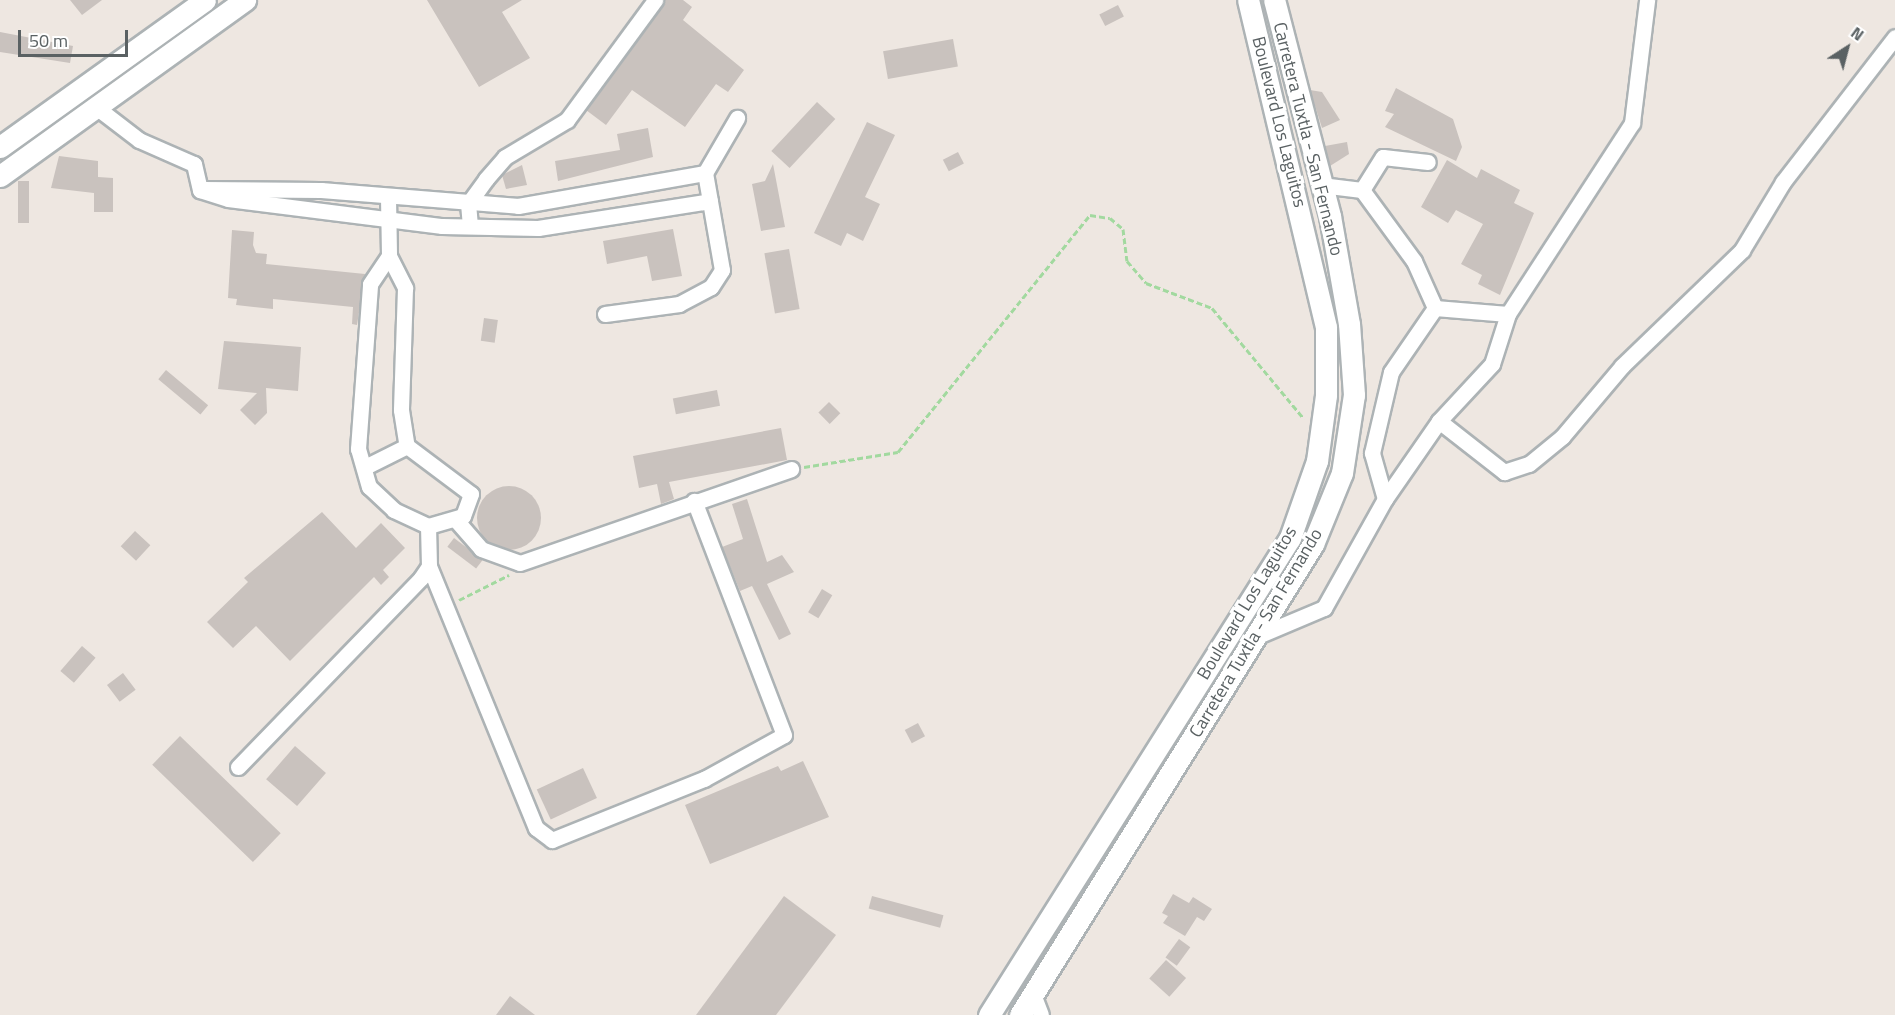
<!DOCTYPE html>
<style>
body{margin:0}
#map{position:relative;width:1895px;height:1015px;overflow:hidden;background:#eee7e1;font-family:"Titillium Web",sans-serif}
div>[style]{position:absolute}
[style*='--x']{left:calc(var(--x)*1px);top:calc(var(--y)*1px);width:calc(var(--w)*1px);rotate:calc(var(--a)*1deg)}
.building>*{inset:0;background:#c9c2be;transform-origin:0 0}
.round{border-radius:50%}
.path>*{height:3px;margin-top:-1.5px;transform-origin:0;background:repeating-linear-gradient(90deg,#a2d99f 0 6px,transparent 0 9px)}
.roads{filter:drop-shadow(2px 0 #adb3b5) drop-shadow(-2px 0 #adb3b5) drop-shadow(0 2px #adb3b5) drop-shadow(0 -2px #adb3b5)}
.street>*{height:15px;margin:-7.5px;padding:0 7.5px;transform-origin:7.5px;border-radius:7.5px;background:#fff}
.secondary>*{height:21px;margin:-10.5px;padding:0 10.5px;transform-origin:10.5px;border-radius:10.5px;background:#fff}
span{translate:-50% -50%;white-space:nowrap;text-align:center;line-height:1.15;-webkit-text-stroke:6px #fff;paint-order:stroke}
.street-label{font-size:18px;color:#5a6163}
.north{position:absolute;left:1817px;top:18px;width:60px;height:60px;-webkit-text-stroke:4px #fff;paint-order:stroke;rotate:36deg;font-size:16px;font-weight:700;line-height:24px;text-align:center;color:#5a6163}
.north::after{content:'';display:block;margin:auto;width:21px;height:27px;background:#5a6163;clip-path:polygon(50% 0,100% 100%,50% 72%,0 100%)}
.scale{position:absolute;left:18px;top:30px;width:110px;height:27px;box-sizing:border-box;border:3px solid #5a6163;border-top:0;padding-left:8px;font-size:18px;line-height:21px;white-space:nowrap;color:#5a6163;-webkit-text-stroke:4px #fff;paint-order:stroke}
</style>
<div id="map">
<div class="building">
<i style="clip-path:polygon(70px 0,102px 0,82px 15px)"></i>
<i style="clip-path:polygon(427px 0,522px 0,502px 12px,530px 58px,479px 87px)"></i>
<i style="clip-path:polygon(665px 0,683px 0,692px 7px,683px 20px,744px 70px,728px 92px,716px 84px,685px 127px,632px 90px,606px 125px,586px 110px)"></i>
<i style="left:1118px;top:5px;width:13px;height:21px;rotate:63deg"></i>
<i style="clip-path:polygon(0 32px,73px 46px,70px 63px,0 52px)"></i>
<i style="left:953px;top:39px;width:28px;height:71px;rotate:80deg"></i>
<i style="clip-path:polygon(1396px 88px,1453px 119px,1462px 147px,1456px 161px,1385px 127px,1394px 114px,1385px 111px)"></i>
<i style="clip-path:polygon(1310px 90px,1322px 92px,1340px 120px,1322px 128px)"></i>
<i style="left:817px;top:102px;width:25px;height:67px;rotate:43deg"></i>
<i style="clip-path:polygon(867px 122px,895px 135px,865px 197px,880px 204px,863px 241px,847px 233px,841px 246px,814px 233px)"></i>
<i style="clip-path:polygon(648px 128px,653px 157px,558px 181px,555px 161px,620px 150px,617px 134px)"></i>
<i style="clip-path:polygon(1347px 142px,1349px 154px,1330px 166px,1325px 146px)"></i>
<i style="left:958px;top:152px;width:13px;height:17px;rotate:63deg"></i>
<i style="clip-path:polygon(59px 156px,98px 161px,98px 177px,113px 178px,113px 212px,94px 212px,94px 193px,51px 188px)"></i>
<i style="clip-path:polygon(1447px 160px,1477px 178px,1481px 169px,1520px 190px,1514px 203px,1534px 213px,1500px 295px,1478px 284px,1482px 275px,1461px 264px,1483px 224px,1456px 210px,1448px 223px,1421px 207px)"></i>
<i style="clip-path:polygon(773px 164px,785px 227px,761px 231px,752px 184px,765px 181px)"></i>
<i style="clip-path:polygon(522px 165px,527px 185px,506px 189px,502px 175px)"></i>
<i style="left:18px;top:181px;width:11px;height:42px"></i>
<i style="clip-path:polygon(673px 229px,682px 276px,652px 281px,647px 256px,607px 264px,603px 241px)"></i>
<i style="clip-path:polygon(232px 230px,254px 232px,253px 245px,256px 253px,267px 254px,266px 264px,365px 274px,357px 325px,352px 324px,353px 307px,273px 299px,273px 309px,236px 305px,237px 299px,228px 298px)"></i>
<i style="left:789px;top:249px;width:61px;height:25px;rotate:80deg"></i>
<i style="left:484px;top:318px;width:14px;height:23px;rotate:8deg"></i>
<i style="clip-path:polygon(224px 341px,301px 347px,298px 391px,266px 388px,267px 413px,255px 425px,240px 410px,257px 393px,218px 389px)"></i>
<i style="left:166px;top:370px;width:55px;height:12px;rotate:40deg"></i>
<i style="left:717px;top:390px;width:16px;height:45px;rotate:79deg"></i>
<i style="left:829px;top:402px;width:16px;height:15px;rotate:45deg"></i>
<i style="clip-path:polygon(781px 428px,787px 460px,669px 482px,674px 499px,661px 504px,657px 484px,639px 488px,633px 456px)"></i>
<i class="round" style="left:477px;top:486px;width:64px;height:64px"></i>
<i style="clip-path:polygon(747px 499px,767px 562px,782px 555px,794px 572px,767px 584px,791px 634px,779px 640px,752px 586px,740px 591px,722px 547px,743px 539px,732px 504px)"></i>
<i style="clip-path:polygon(322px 512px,356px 548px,381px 523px,405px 548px,383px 570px,389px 577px,381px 585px,374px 577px,290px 661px,256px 626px,233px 648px,207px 622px,248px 582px,244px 578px)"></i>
<i style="left:135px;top:531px;width:21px;height:21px;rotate:43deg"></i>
<i style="left:454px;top:538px;width:36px;height:11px;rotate:37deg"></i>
<i style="left:822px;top:589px;width:12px;height:27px;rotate:31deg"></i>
<i style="left:82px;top:646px;width:18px;height:33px;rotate:41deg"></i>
<i style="left:123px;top:673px;width:21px;height:20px;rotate:53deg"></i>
<i style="left:918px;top:723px;width:15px;height:15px;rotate:62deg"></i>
<i style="left:180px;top:736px;width:140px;height:40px;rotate:44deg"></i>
<i style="left:295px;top:746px;width:41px;height:44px;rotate:41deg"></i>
<i style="clip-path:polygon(803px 761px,829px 817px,710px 864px,685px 805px,778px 766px,781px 771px)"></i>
<i style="left:583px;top:768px;width:33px;height:51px;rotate:65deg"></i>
<i style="clip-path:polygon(1173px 894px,1189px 903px,1193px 897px,1212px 909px,1204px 921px,1197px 917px,1185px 936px,1163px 923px,1168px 916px,1162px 913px)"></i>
<i style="clip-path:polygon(784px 896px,836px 935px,776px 1015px,696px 1015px)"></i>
<i style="left:872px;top:896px;width:74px;height:13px;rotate:15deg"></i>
<i style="left:1179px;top:939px;width:14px;height:23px;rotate:36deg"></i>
<i style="left:1166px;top:960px;width:27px;height:25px;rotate:42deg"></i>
<i style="clip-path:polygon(510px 996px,535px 1015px,496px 1015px)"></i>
</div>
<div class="path">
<i style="--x:804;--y:467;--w:95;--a:-9.1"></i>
<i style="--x:898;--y:452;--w:305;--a:-51"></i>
<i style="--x:1090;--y:215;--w:20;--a:9"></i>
<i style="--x:1110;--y:218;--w:17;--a:40"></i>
<i style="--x:1123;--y:229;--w:32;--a:83"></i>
<i style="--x:1127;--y:261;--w:29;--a:49"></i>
<i style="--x:1146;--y:283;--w:71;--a:20.7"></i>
<i style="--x:1212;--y:308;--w:144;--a:50.3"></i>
<i style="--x:459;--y:600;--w:56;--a:-26.6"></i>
</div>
<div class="roads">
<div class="street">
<i style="--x:96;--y:107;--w:54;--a:37.5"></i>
<i style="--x:139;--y:140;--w:60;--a:23.6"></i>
<i style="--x:194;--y:164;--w:27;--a:77"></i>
<i style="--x:1321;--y:185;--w:41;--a:7"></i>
<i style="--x:1362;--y:190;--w:39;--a:-58"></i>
<i style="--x:1383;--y:157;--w:45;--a:6.3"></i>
<i style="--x:203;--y:189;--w:118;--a:0.5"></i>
<i style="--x:321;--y:190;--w:198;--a:4.6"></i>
<i style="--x:518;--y:206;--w:190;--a:-10"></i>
<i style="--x:200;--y:190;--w:29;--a:18"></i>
<i style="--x:228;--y:199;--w:216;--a:7.2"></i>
<i style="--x:442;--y:226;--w:96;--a:1.2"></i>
<i style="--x:538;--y:228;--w:174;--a:-8.9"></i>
<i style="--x:1362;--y:190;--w:88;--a:53.8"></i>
<i style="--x:1414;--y:261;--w:51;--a:65.9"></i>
<i style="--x:1435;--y:308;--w:73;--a:4.7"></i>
<i style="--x:388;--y:197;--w:59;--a:89"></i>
<i style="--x:389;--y:256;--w:36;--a:63"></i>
<i style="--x:405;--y:288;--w:122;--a:91.9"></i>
<i style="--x:401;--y:410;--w:36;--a:81"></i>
<i style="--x:407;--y:446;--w:80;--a:36.9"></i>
<i style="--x:471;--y:494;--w:23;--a:110"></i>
<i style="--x:463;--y:516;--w:36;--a:164"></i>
<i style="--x:428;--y:526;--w:38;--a:-155"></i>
<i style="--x:394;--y:510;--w:34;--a:-137"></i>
<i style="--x:369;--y:487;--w:40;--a:-106"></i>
<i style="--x:358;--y:449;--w:165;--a:-85.8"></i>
<i style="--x:370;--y:284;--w:34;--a:-56"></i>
<i style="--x:470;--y:226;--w:22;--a:-95"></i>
<i style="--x:468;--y:204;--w:31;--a:-54"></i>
<i style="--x:486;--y:179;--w:29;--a:-49"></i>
<i style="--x:505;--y:157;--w:72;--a:-30.8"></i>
<i style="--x:567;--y:120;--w:149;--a:-53.7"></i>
<i style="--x:605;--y:314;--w:75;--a:-7.7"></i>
<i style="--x:679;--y:304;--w:36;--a:-28"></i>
<i style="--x:711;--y:287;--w:20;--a:-57"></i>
<i style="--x:722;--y:270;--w:98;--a:-99.9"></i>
<i style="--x:705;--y:173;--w:64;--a:-59.8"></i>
<i style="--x:1439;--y:421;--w:83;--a:38.1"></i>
<i style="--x:1504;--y:472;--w:26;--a:-18"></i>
<i style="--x:1529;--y:464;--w:43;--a:-39.3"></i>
<i style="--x:1562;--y:437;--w:93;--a:-49.8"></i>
<i style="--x:1622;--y:366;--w:167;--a:-44"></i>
<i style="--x:1742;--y:250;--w:79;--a:-58.9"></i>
<i style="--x:1783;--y:182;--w:183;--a:-52.3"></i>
<i style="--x:365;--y:467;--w:47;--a:-26.6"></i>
<i style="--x:1385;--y:499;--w:48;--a:-105.8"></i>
<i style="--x:1372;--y:453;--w:83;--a:-76.8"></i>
<i style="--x:1391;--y:372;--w:78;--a:-55.5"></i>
<i style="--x:456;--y:520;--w:38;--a:49"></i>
<i style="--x:481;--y:549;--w:41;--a:19.7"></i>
<i style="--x:520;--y:563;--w:287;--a:-19.1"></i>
<i style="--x:429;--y:566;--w:283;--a:67.8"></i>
<i style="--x:536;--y:828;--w:20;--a:37"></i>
<i style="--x:552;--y:840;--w:164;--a:-21.9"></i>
<i style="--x:704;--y:779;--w:91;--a:-28.8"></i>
<i style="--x:784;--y:735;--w:251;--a:-111"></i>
<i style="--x:1255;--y:637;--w:75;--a:-22.8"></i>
<i style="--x:1324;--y:608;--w:125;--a:-60.8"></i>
<i style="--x:1385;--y:499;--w:95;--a:-55.3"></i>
<i style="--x:1439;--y:421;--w:78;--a:-47.1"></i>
<i style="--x:1492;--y:364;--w:52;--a:-72.3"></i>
<i style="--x:1508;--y:314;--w:228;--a:-57"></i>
<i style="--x:1632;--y:123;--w:124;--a:-83"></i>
<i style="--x:238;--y:767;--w:263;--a:-45.9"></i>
<i style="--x:421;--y:578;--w:14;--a:-56"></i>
<i style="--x:429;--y:566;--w:40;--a:-91.4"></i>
<i style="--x:1033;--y:994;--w:22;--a:69"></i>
</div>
<div class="secondary">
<i style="--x:0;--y:147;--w:252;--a:-35.6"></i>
<i style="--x:0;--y:176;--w:302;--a:-35.7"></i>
<i style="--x:989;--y:1015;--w:564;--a:-57.75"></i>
<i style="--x:1290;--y:538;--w:82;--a:-70.7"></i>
<i style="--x:1317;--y:461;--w:67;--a:-82.2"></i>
<i style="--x:1326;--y:395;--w:68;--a:-90"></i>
<i style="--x:1326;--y:327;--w:336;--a:-103.4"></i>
<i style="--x:1020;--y:1015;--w:555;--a:-58.12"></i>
<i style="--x:1313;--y:544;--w:77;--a:-67.8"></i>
<i style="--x:1342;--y:473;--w:79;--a:-81.3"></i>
<i style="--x:1354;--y:395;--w:71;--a:-94"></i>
<i style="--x:1349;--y:324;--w:110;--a:-100"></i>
<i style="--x:1330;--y:216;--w:223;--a:-104.5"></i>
</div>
</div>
<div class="street-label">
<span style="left:1279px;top:122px;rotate:76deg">Boulevard Los Laguitos</span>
<span style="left:1308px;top:139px;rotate:76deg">Carretera Tuxtla - San Fernando</span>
<span style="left:1247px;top:603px;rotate:-59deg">Boulevard Los Laguitos</span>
<span style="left:1256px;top:633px;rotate:-59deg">Carretera Tuxtla - San Fernando</span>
</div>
<div class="north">N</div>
<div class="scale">50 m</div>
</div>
